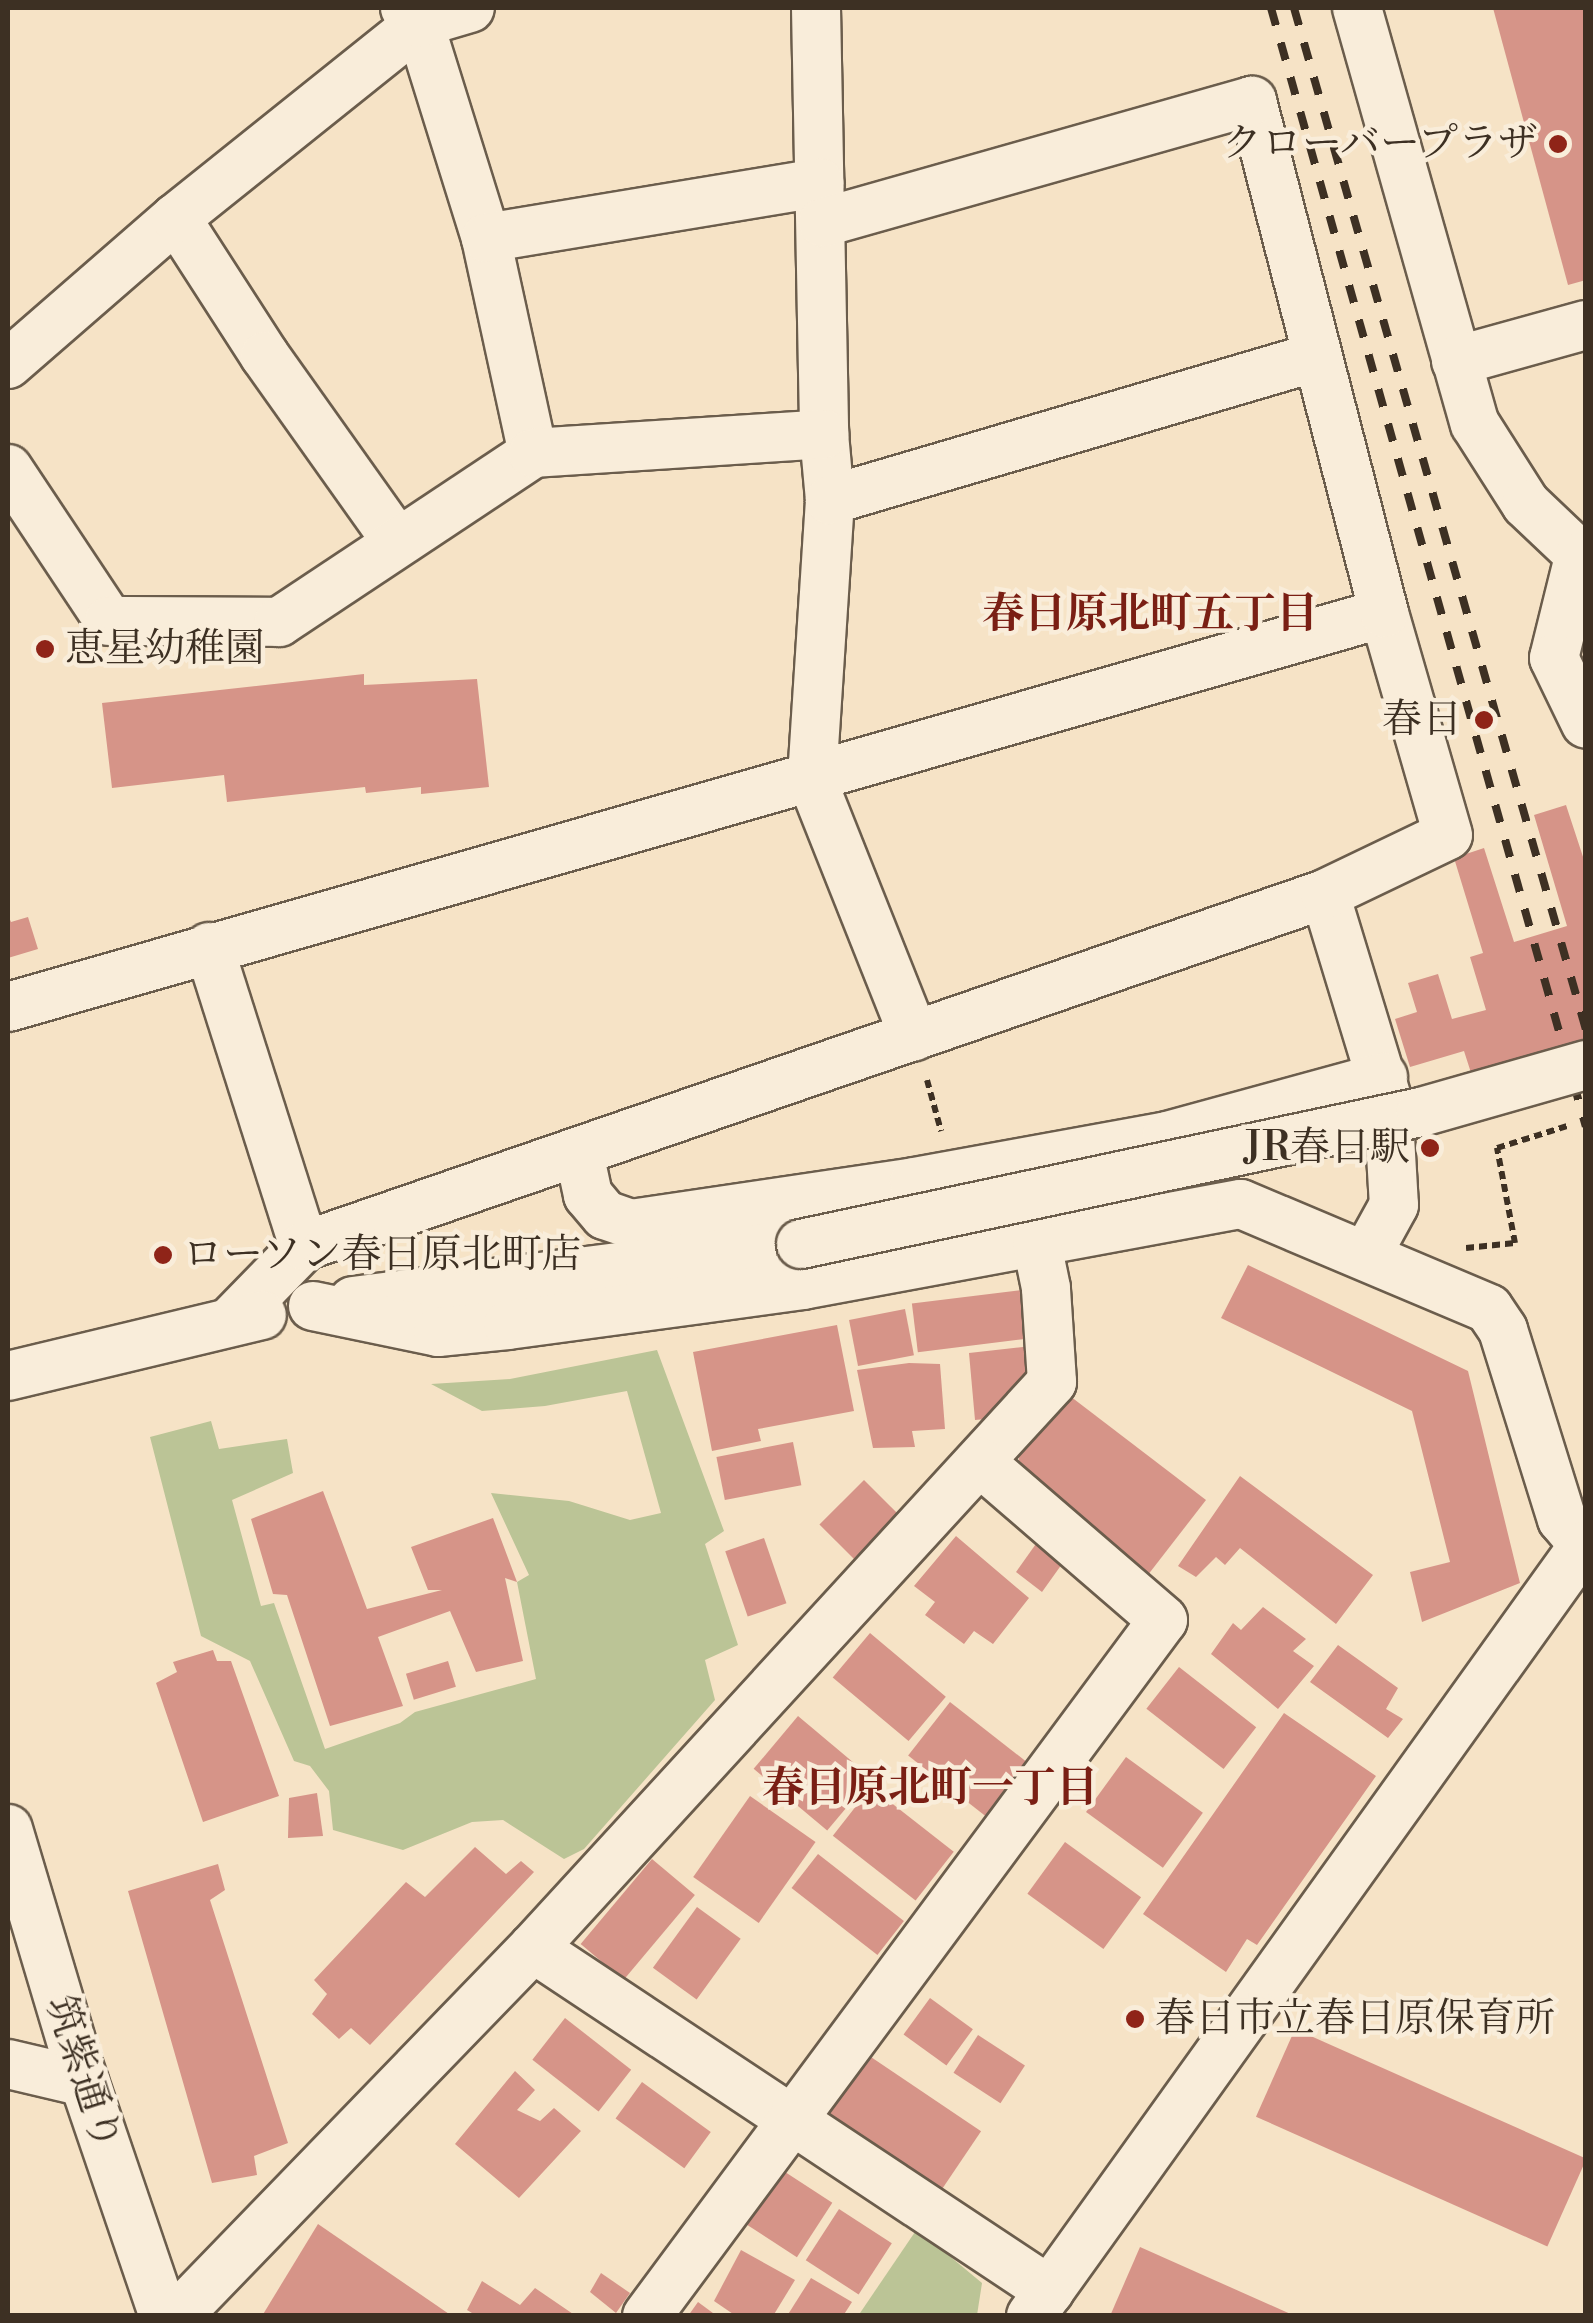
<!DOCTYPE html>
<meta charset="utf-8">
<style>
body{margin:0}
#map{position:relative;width:1593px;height:2323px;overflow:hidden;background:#f6e3c6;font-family:"Libre Bodoni","Noto Serif JP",serif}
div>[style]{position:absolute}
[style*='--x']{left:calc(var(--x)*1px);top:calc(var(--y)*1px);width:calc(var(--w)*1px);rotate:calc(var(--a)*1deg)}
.green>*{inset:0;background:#bbc496}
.building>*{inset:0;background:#d69488;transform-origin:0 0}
.path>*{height:6px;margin-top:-3px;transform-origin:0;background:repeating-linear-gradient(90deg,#3d3023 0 8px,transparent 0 13px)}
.roads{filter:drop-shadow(2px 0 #6b5d4c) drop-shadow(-2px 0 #6b5d4c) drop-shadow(0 2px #6b5d4c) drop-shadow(0 -2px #6b5d4c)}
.minor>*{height:48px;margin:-24px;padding:0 24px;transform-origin:24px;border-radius:24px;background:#f9edda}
.rail>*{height:8px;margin-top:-4px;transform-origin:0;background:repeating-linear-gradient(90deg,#3d3023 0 18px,transparent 0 36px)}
.bridges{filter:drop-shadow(2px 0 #6b5d4c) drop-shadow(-2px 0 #6b5d4c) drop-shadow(0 2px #6b5d4c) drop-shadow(0 -2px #6b5d4c)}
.minor-bridge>*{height:48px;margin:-24px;padding:0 24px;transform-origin:24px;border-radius:24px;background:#f9edda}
.dots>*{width:28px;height:28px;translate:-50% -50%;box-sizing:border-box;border:5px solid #f9edda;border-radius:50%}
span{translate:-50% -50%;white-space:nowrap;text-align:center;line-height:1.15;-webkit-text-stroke:9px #f9edda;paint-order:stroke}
.poi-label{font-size:40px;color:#3d3023}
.right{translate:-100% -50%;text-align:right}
.left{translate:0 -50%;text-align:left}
.street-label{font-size:40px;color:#3d3023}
.neighbourhood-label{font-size:42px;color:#7a1f14;font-weight:700}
.frame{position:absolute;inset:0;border:10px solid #3d3023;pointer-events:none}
</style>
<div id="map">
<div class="green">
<i style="clip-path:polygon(657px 1350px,724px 1531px,705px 1544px,738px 1645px,705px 1660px,715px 1700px,584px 1849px,564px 1859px,503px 1820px,472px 1822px,403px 1850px,333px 1830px,329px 1791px,310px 1766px,294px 1761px,250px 1661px,201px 1636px,150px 1437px,211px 1421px,219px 1449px,287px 1439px,293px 1473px,232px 1500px,261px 1606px,274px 1603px,325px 1749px,400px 1723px,415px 1712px,536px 1679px,517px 1582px,529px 1575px,491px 1493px,569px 1501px,630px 1520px,661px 1513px,627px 1391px,545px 1406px,482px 1411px,431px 1384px,510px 1379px)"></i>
<i style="clip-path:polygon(917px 2229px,982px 2283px,977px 2315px,858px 2316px)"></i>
</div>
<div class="building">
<i style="clip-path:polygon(1493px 8px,1586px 8px,1586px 280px,1568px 285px)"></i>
<i style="clip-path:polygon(364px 674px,364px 685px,477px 679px,489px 787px,421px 794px,421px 787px,366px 793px,365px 787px,227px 802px,224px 775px,112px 788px,102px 703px)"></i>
<i style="clip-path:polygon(1566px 805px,1586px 866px,1586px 1046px,1473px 1079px,1464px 1051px,1410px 1067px,1395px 1019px,1417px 1012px,1408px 983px,1438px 974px,1452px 1019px,1486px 1010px,1470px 957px,1483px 953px,1454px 858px,1484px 848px,1514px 942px,1567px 926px,1534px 815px)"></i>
<i style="clip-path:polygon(8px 915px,11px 922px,28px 917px,38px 949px,8px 958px)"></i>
<i style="clip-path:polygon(1248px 1265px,1468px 1371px,1520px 1583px,1422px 1622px,1410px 1572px,1450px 1562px,1412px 1411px,1221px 1318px)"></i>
<i style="left:1030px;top:1289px;width:49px;height:119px;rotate:83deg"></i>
<i style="left:905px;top:1309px;width:47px;height:57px;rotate:79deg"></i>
<i style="clip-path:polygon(837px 1325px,854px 1411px,758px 1429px,761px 1441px,712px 1451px,693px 1352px)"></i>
<i style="clip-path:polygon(1032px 1346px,1037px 1388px,1007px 1417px,975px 1420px,969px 1353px)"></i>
<i style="clip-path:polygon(909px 1363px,940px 1364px,945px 1429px,912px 1431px,915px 1447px,873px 1448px,857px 1370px)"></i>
<i style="clip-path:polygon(1066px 1393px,1206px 1500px,1144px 1580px,1018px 1484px,1019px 1453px)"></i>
<i style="left:793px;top:1442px;width:44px;height:78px;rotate:79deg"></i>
<i style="clip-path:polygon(1240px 1476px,1373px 1575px,1336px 1624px,1240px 1548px,1225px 1565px,1216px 1557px,1196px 1577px,1178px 1566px)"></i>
<i style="left:864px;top:1480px;width:57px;height:63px;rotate:45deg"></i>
<i style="clip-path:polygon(323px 1491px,367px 1609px,442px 1590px,428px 1590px,411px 1547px,493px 1518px,517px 1582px,505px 1578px,523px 1661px,476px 1672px,450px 1611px,378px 1637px,403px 1706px,330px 1726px,287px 1595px,273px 1594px,251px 1519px)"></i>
<i style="clip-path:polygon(956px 1536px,1029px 1598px,993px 1644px,974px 1631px,964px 1644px,925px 1615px,935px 1602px,914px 1586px)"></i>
<i style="left:764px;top:1538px;width:69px;height:41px;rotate:71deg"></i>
<i style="clip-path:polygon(1038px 1541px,1062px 1564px,1042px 1592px,1016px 1572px)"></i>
<i style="clip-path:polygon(1263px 1607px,1306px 1639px,1293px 1651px,1314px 1666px,1278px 1709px,1211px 1654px,1233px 1623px,1241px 1630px)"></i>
<i style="left:870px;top:1633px;width:99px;height:58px;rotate:40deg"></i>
<i style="clip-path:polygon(1338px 1645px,1398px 1688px,1386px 1709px,1403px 1719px,1388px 1738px,1310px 1682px)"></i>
<i style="clip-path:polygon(213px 1650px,217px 1661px,231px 1661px,279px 1796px,203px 1822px,156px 1683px,177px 1672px,173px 1662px)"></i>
<i style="left:448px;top:1661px;width:27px;height:44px;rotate:73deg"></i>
<i style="left:1179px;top:1667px;width:98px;height:53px;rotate:38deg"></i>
<i style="left:950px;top:1702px;width:107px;height:68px;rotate:38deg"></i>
<i style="clip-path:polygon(1284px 1713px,1376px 1776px,1257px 1945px,1247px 1939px,1226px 1972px,1143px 1914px)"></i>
<i style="left:798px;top:1716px;width:96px;height:69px;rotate:40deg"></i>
<i style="left:1126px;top:1757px;width:95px;height:68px;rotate:36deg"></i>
<i style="left:871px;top:1787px;width:105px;height:62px;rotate:38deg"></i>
<i style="clip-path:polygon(317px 1793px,323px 1836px,288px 1838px,289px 1798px)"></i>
<i style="left:750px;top:1796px;width:80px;height:99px;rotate:35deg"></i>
<i style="left:1065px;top:1842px;width:94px;height:64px;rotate:36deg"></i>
<i style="clip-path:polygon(475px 1847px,506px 1874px,521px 1861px,534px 1872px,370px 2045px,351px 2028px,339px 2039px,312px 2014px,327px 1994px,314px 1980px,406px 1882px,425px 1897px)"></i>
<i style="left:818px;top:1854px;width:109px;height:43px;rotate:38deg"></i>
<i style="left:652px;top:1859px;width:56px;height:111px;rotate:40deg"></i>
<i style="clip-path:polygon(218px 1864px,225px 1890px,210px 1900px,288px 2143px,254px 2156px,257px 2175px,212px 2183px,128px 1891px)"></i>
<i style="left:697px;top:1907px;width:54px;height:75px;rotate:36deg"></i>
<i style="left:930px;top:1998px;width:53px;height:45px;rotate:36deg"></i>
<i style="left:565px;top:2018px;width:84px;height:53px;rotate:38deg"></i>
<i style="left:1295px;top:2029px;width:319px;height:96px;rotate:24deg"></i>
<i style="left:978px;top:2035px;width:56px;height:45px;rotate:33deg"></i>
<i style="left:865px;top:2053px;width:140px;height:73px;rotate:34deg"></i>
<i style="clip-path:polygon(515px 2071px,535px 2090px,517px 2110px,540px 2121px,554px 2108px,581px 2131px,519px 2198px,455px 2144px)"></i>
<i style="left:642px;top:2082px;width:85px;height:45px;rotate:36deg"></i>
<i style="left:782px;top:2170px;width:60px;height:65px;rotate:33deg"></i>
<i style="left:839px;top:2209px;width:63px;height:61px;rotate:33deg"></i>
<i style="clip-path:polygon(318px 2224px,452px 2316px,262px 2316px)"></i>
<i style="clip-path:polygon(1140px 2247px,1295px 2316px,1110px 2316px)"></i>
<i style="clip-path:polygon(741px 2250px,795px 2280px,773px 2316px,736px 2316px,714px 2301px)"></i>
<i style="clip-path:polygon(601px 2273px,630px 2293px,616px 2313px,590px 2292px)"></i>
<i style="clip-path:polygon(811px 2278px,852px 2302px,843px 2316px,787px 2316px)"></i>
<i style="clip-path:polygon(482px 2281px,520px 2305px,535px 2288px,576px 2316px,477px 2316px,467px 2310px)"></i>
<i style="clip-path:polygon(698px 2302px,717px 2316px,688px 2316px)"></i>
</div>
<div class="path">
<i style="--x:927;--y:1080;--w:53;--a:74.6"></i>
<i style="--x:1466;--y:1248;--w:49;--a:-5.8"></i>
<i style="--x:1515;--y:1243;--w:97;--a:-100.7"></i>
<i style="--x:1497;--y:1148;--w:73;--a:-17.4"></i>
</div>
<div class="roads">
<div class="minor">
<i style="--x:405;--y:8;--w:21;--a:47"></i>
<i style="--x:419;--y:23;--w:225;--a:72.7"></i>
<i style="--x:486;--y:238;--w:220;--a:77.7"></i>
<i style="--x:816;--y:8;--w:426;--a:88.9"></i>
<i style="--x:824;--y:434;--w:66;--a:84.8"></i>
<i style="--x:830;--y:500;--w:281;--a:93.7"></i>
<i style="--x:812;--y:780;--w:276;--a:68.3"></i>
<i style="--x:1357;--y:8;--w:432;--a:74.2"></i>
<i style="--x:1475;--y:424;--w:95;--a:57.5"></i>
<i style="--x:1526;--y:504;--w:83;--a:43.5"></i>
<i style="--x:176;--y:218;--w:164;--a:57.2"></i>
<i style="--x:265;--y:356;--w:228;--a:54.6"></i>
<i style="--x:486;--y:238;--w:338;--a:-9.4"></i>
<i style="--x:1456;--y:361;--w:135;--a:-15.5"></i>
<i style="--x:8;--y:364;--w:223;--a:-41"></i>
<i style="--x:176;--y:218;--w:312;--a:-38.7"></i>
<i style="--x:419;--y:23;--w:53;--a:-16.4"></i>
<i style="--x:8;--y:469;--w:182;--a:56.4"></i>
<i style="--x:109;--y:621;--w:170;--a:0.3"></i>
<i style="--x:279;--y:622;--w:305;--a:-33.6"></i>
<i style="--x:533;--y:453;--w:292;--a:-3.7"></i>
<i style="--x:830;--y:500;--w:507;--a:-16.4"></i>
<i style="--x:1579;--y:557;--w:104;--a:103.9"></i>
<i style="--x:1554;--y:658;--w:73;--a:64.1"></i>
<i style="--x:1325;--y:894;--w:217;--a:73.1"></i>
<i style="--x:1388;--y:1102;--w:103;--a:86.7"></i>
<i style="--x:1394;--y:1205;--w:58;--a:118.8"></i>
<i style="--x:209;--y:947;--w:314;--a:72.4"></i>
<i style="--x:8;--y:1007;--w:1431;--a:-15.98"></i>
<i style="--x:579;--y:1153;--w:43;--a:77.9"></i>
<i style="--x:588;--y:1195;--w:26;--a:50"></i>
<i style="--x:605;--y:1215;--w:28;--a:19"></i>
<i style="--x:631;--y:1224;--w:286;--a:-8.4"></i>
<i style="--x:914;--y:1182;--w:257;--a:-10.3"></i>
<i style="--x:1167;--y:1136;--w:224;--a:-15.3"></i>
<i style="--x:353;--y:1301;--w:452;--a:-7.3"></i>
<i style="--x:313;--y:1306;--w:128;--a:11.7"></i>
<i style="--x:438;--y:1332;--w:70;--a:-5.7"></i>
<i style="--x:508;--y:1325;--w:298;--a:-7.7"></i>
<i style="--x:803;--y:1285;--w:445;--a:-10.5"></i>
<i style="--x:1241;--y:1204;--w:269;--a:22.9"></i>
<i style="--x:1489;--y:1309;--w:25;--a:56"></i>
<i style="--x:1503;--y:1330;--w:198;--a:72.7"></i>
<i style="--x:1562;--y:1519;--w:38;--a:50"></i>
<i style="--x:232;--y:1320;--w:103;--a:-45.8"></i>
<i style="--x:304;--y:1246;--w:1080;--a:-19.02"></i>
<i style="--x:1325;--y:894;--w:136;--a:-25.6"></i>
<i style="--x:1448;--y:835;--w:231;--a:-106.1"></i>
<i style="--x:1384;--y:613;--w:529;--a:-104.46"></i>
<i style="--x:1252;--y:101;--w:446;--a:164.2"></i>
<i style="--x:8;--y:1376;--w:261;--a:-13.5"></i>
<i style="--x:8;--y:1829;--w:245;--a:73.4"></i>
<i style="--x:78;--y:2064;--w:266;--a:71.2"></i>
<i style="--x:533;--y:1948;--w:620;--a:33.56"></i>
<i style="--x:8;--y:2064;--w:78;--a:13.3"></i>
<i style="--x:177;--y:2316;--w:512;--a:-45.95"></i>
<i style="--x:533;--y:1948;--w:768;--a:-47.48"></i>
<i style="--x:1052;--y:1382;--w:94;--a:-93.7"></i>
<i style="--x:1046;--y:1288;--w:45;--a:-101.6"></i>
<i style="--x:647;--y:2316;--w:866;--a:-53.45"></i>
<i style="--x:1163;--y:1620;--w:242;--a:-139.2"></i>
<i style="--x:1031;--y:2316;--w:947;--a:-54.36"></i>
</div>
</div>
<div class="rail">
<i style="--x:1271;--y:8;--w:1162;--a:74.28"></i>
<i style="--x:1294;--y:8;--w:1063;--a:74.05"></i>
</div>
<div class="bridges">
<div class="minor-bridge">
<i style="--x:801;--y:1244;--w:634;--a:-12.02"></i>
<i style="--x:1421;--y:1112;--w:172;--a:-15.9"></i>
</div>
</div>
<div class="dots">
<i style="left:1558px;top:144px;background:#8f2418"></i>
<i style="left:45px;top:649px;background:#8f2418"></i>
<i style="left:1484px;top:720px;background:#8f2418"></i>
<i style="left:1430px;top:1148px;background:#8f2418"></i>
<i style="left:163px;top:1255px;background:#8f2418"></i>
<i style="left:1135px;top:2019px;background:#8f2418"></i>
</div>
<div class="poi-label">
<span class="right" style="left:1538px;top:144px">クローバープラザ</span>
<span class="left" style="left:65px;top:649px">恵星幼稚園</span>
<span class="right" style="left:1462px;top:720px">春日</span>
<span class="right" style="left:1410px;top:1148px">JR春日駅</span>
<span class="left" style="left:183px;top:1255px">ローソン春日原北町店</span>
<span class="left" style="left:1155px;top:2019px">春日市立春日原保育所</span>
</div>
<div class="street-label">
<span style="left:83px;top:2073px;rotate:72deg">筑紫通り</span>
</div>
<div class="neighbourhood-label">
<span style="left:1150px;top:615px">春日原北町五丁目</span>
<span style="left:930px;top:1789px">春日原北町一丁目</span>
</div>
<div class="frame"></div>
</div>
